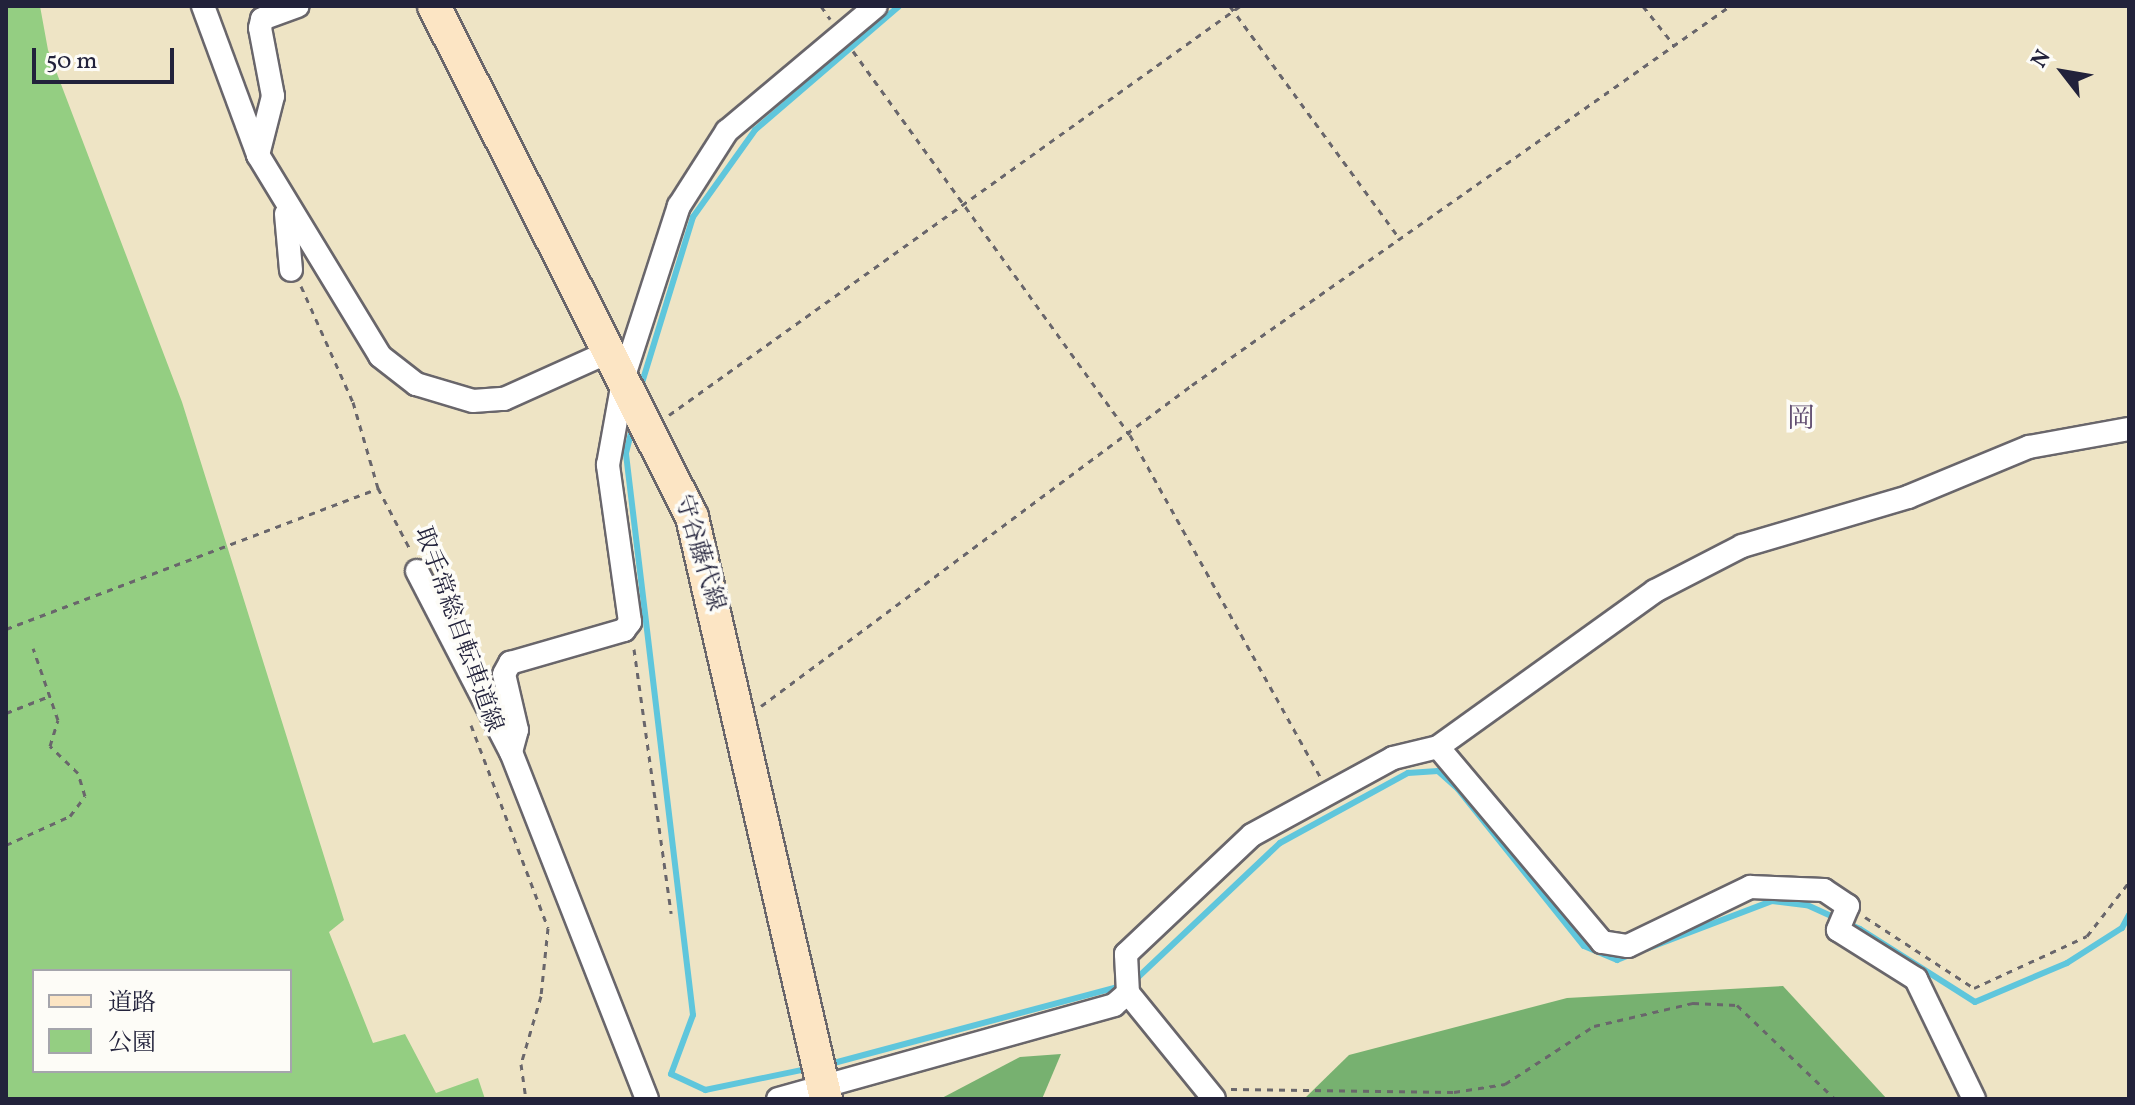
<!DOCTYPE html>
<meta charset="utf-8">
<style>
body{margin:0}
#map{position:relative;width:2135px;height:1105px;overflow:hidden;background:#eee4c5;font-family:Vollkorn,"Noto Serif JP",serif}
div>[style]{position:absolute}
[style*='--x']{left:calc(var(--x)*1px);top:calc(var(--y)*1px);width:calc(var(--w)*1px);rotate:calc(var(--a)*1deg)}
.green>*{inset:0;background:#94ce82}
.forest>*{inset:0;background:#77b170}
.stream>*{height:6px;margin:-3px;padding:0 3px;transform-origin:3px;border-radius:3px;background:#5fc6dc}
.path>*{height:3px;margin-top:-1.5px;transform-origin:0;background:repeating-linear-gradient(90deg,#69666b 0 6px,transparent 0 12px)}
.roads{filter:drop-shadow(2px 0 #69666b) drop-shadow(-2px 0 #69666b) drop-shadow(0 2px #69666b) drop-shadow(0 -2px #69666b)}
.street>*{height:22px;margin:-11px;padding:0 11px;transform-origin:11px;border-radius:11px;background:#fff}
.secondary>*{height:32px;margin:-16px;padding:0 16px;transform-origin:16px;border-radius:16px;background:#fce5c4}
span{translate:-50% -50%;white-space:nowrap;text-align:center;line-height:1.15;-webkit-text-stroke:7px #fdfcf7;paint-order:stroke}
.street-label{font-size:24px;color:#22223b}
.quarter-label{font-size:28px;color:#604c70}
.frame{position:absolute;inset:0;border:8px solid #22223b;pointer-events:none}
.legend{position:absolute;left:32px;top:969px;width:260px;height:104px;box-sizing:border-box;background:#fdfcf7;border:2px solid #a5a5ac;margin:0;padding:10px 14px;list-style:none;font-size:24px;color:#22223b}
.legend li{display:flex;align-items:center;gap:16px;height:40px}
.legend b{width:40px;border:2px solid #a5a5ac}
.north{position:absolute;left:2023px;top:32px;width:80px;height:80px;-webkit-text-stroke:6px #fdfcf7;paint-order:stroke;rotate:301deg;font-size:22px;font-weight:700;line-height:32px;text-align:center;color:#22223b}
.north::after{content:'';display:block;margin:auto;width:28px;height:36px;background:#22223b;clip-path:polygon(50% 0,100% 100%,50% 72%,0 100%)}
.scale{position:absolute;left:32px;top:48px;width:142px;height:36px;box-sizing:border-box;border:4px solid #22223b;border-top:0;padding-left:10px;font-size:24px;line-height:28px;white-space:nowrap;color:#22223b;-webkit-text-stroke:6px #fdfcf7;paint-order:stroke}
</style>
<div id="map">
<div class="green">
<i style="clip-path:polygon(evenodd,6px 6px,40px 6px,48px 50px,182px 402px,344px 920px,329px 932px,373px 1043px,405px 1034px,436px 1093px,478px 1078px,485px 1099px,6px 1099px,6px 6px,34px 971px,290px 971px,290px 1071px,34px 1071px,34px 971px)"></i>
</div>
<div class="forest">
<i style="clip-path:polygon(1783px 986px,1887px 1099px,1304px 1099px,1349px 1055px,1567px 998px)"></i>
<i style="clip-path:polygon(1061px 1054px,1042px 1099px,940px 1099px,1020px 1057px)"></i>
</div>
<div class="stream">
<i style="--x:641;--y:386;--w:177;--a:-72.9"></i>
<i style="--x:693;--y:217;--w:107;--a:-54.5"></i>
<i style="--x:755;--y:130;--w:190;--a:-40.7"></i>
<i style="--x:633;--y:425;--w:30;--a:104"></i>
<i style="--x:626;--y:454;--w:565;--a:83.19"></i>
<i style="--x:693;--y:1015;--w:63;--a:110.4"></i>
<i style="--x:671;--y:1074;--w:38;--a:25"></i>
<i style="--x:705;--y:1090;--w:108;--a:-11.7"></i>
<i style="--x:1646;--y:949;--w:135;--a:-20.9"></i>
<i style="--x:1772;--y:901;--w:35;--a:7"></i>
<i style="--x:1807;--y:905;--w:58;--a:24.4"></i>
<i style="--x:1860;--y:929;--w:136;--a:32.4"></i>
<i style="--x:1975;--y:1002;--w:100;--a:-23"></i>
<i style="--x:2067;--y:963;--w:65;--a:-32.5"></i>
<i style="--x:2122;--y:928;--w:15;--a:-62"></i>
<i style="--x:1134;--y:981;--w:201;--a:-43.4"></i>
<i style="--x:1280;--y:843;--w:146;--a:-28.7"></i>
<i style="--x:1408;--y:773;--w:30;--a:-4"></i>
<i style="--x:1438;--y:771;--w:27;--a:42"></i>
<i style="--x:1458;--y:789;--w:201;--a:51.3"></i>
<i style="--x:1584;--y:946;--w:36;--a:23"></i>
<i style="--x:1617;--y:960;--w:16;--a:-22"></i>
<i style="--x:830;--y:1064;--w:304;--a:-15"></i>
</div>
<div class="path">
<i style="--x:821;--y:6;--w:16;--a:55"></i>
<i style="--x:1230;--y:6;--w:287;--a:53.9"></i>
<i style="--x:1643;--y:6;--w:50;--a:51.5"></i>
<i style="--x:853;--y:51;--w:473;--a:54.2"></i>
<i style="--x:1130;--y:435;--w:391;--a:60.9"></i>
<i style="--x:301;--y:286;--w:127;--a:65.9"></i>
<i style="--x:353;--y:402;--w:90;--a:73.8"></i>
<i style="--x:378;--y:488;--w:71;--a:62.4"></i>
<i style="--x:669;--y:415;--w:702;--a:-35.61"></i>
<i style="--x:6;--y:629;--w:396;--a:-20.7"></i>
<i style="--x:634;--y:649;--w:267;--a:82"></i>
<i style="--x:761;--y:706;--w:537;--a:-36.68"></i>
<i style="--x:1192;--y:385;--w:658;--a:-35.16"></i>
<i style="--x:6;--y:713;--w:44;--a:-21.3"></i>
<i style="--x:471;--y:725;--w:217;--a:69.2"></i>
<i style="--x:548;--y:928;--w:68;--a:95.9"></i>
<i style="--x:541;--y:996;--w:71;--a:106.4"></i>
<i style="--x:521;--y:1064;--w:35;--a:82"></i>
<i style="--x:6;--y:845;--w:70;--a:-24.4"></i>
<i style="--x:70;--y:816;--w:25;--a:-53"></i>
<i style="--x:85;--y:796;--w:24;--a:-107"></i>
<i style="--x:78;--y:773;--w:39;--a:-136"></i>
<i style="--x:50;--y:746;--w:27;--a:-73"></i>
<i style="--x:58;--y:720;--w:76;--a:-109.1"></i>
<i style="--x:1865;--y:917;--w:130;--a:33.1"></i>
<i style="--x:1974;--y:988;--w:124;--a:-24.7"></i>
<i style="--x:2087;--y:936;--w:68;--a:-52.1"></i>
<i style="--x:1231;--y:1089;--w:223;--a:0.8"></i>
<i style="--x:1454;--y:1092;--w:52;--a:-8.9"></i>
<i style="--x:1505;--y:1084;--w:106;--a:-33.1"></i>
<i style="--x:1594;--y:1026;--w:102;--a:-13.1"></i>
<i style="--x:1693;--y:1003;--w:44;--a:2.6"></i>
<i style="--x:1737;--y:1005;--w:136;--a:43.8"></i>
</div>
<div class="roads">
<div class="street">
<i style="--x:203;--y:6;--w:159;--a:69.7"></i>
<i style="--x:258;--y:155;--w:235;--a:58.7"></i>
<i style="--x:380;--y:356;--w:46;--a:37.9"></i>
<i style="--x:416;--y:384;--w:59;--a:16.6"></i>
<i style="--x:473;--y:401;--w:31;--a:-4"></i>
<i style="--x:504;--y:399;--w:117;--a:-24.2"></i>
<i style="--x:258;--y:155;--w:61;--a:-75.7"></i>
<i style="--x:273;--y:96;--w:69;--a:-100.8"></i>
<i style="--x:260;--y:28;--w:9;--a:-77"></i>
<i style="--x:262;--y:19;--w:38;--a:-20"></i>
<i style="--x:286;--y:214;--w:56;--a:84.9"></i>
<i style="--x:417;--y:571;--w:204;--a:62.6"></i>
<i style="--x:511;--y:752;--w:373;--a:68.6"></i>
<i style="--x:1438;--y:747;--w:255;--a:49.9"></i>
<i style="--x:1602;--y:942;--w:26;--a:9"></i>
<i style="--x:1628;--y:946;--w:136;--a:-25.8"></i>
<i style="--x:1750;--y:887;--w:74;--a:2.3"></i>
<i style="--x:1824;--y:890;--w:29;--a:34"></i>
<i style="--x:1848;--y:906;--w:26;--a:113"></i>
<i style="--x:1838;--y:930;--w:92;--a:32.1"></i>
<i style="--x:1916;--y:979;--w:133;--a:64.2"></i>
<i style="--x:511;--y:752;--w:23;--a:-75"></i>
<i style="--x:517;--y:730;--w:57;--a:-103.1"></i>
<i style="--x:504;--y:674;--w:13;--a:-61"></i>
<i style="--x:510;--y:663;--w:119;--a:-16.1"></i>
<i style="--x:624;--y:630;--w:10;--a:-53"></i>
<i style="--x:630;--y:622;--w:159;--a:-98"></i>
<i style="--x:608;--y:465;--w:90;--a:-79.8"></i>
<i style="--x:624;--y:376;--w:179;--a:-72.1"></i>
<i style="--x:679;--y:206;--w:89;--a:-57.4"></i>
<i style="--x:727;--y:131;--w:194;--a:-40"></i>
<i style="--x:1128;--y:993;--w:136;--a:50.9"></i>
<i style="--x:778;--y:1099;--w:349;--a:-15.6"></i>
<i style="--x:1114;--y:1005;--w:18;--a:-41"></i>
<i style="--x:1128;--y:993;--w:39;--a:-93"></i>
<i style="--x:1126;--y:954;--w:173;--a:-43.4"></i>
<i style="--x:1252;--y:835;--w:161;--a:-28.6"></i>
<i style="--x:1393;--y:758;--w:46;--a:-13.7"></i>
<i style="--x:1438;--y:747;--w:267;--a:-35.7"></i>
<i style="--x:1655;--y:591;--w:98;--a:-27.3"></i>
<i style="--x:1742;--y:546;--w:173;--a:-16.4"></i>
<i style="--x:1908;--y:497;--w:131;--a:-22.5"></i>
<i style="--x:2029;--y:447;--w:102;--a:-10.2"></i>
</div>
<div class="secondary">
<i style="--x:434;--y:6;--w:572;--a:63.21"></i>
<i style="--x:692;--y:517;--w:597;--a:77.03"></i>
</div>
</div>
<div class="street-label">
<span style="left:698px;top:553px;rotate:73deg">守谷藤代線</span>
<span style="left:457px;top:630px;rotate:70deg">取手常総自転車道線</span>
</div>
<div class="quarter-label">
<span style="left:1801px;top:420px">岡</span>
</div>
<div class="frame"></div>
<ul class="legend">
<li><b style="height:10px;background:#fce5c4"></b>道路</li>
<li><b style="height:22px;background:#94ce82"></b>公園</li>
</ul>
<div class="north">N</div>
<div class="scale">50 m</div>
</div>
